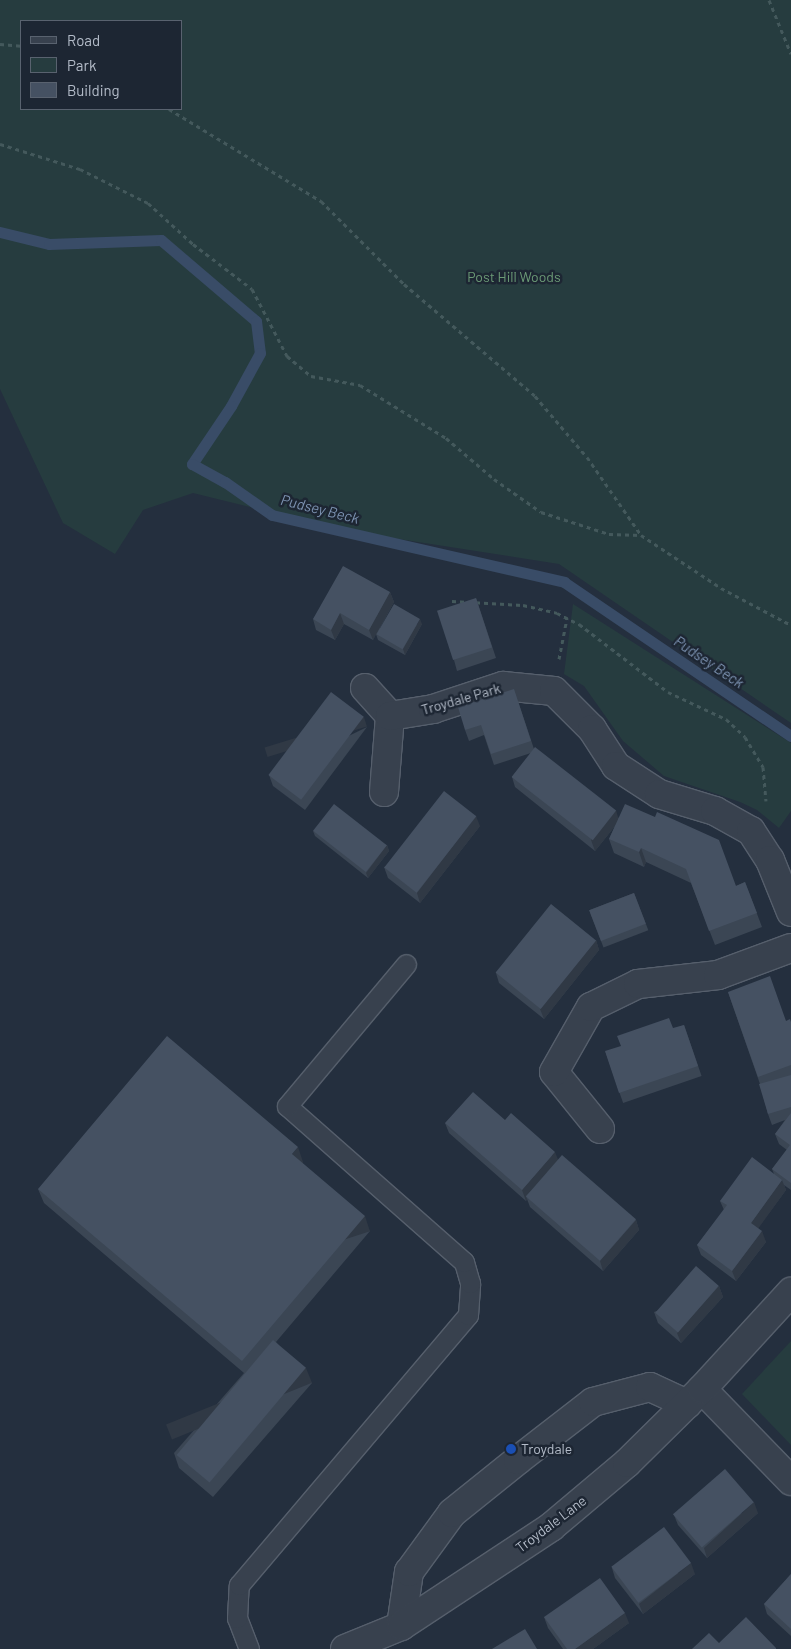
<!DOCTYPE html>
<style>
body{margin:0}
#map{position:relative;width:791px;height:1649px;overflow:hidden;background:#242f3e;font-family:Barlow,sans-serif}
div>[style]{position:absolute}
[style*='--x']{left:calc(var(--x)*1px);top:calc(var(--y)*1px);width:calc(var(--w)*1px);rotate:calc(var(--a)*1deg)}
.green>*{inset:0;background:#263c3f}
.stream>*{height:11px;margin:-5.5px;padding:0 5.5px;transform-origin:5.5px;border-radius:5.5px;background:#394c67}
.path>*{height:3px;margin-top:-1.5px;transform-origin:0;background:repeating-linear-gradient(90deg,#44595c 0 4px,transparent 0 8px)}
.roads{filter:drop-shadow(1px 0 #565f6c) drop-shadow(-1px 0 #565f6c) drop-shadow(0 1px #565f6c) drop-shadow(0 -1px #565f6c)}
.service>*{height:19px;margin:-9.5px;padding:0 9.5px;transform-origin:9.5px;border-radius:9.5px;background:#38414e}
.minor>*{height:28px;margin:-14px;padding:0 14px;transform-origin:14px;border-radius:14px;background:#38414e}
.wall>*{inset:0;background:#3b4654;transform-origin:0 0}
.shaded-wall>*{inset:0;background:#303945;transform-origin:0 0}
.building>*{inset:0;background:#455162;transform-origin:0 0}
.dots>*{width:14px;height:14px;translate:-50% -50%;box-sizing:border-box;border:2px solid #1d2633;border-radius:50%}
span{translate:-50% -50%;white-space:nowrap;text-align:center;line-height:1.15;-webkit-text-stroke:5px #1d2633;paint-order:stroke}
.park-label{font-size:14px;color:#6b9a76}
.street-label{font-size:14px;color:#b4bcc9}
.poi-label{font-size:14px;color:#b4bcc9}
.left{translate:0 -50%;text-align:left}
.water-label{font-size:15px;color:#7c92b1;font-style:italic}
.legend{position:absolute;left:20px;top:20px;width:162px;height:90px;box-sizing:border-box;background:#1d2633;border:1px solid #59626f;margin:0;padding:6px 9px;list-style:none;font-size:15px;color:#b4bcc9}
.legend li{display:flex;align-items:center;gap:10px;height:25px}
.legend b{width:25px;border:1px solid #59626f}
</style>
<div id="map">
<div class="green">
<i style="clip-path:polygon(evenodd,0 0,791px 0,791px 723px,559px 564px,347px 531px,193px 493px,143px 510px,115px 554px,63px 523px,0 389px,0 0,181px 21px,181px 109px,21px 109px,21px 21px,181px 21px)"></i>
<i style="clip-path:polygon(573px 604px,791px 743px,791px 811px,779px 828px,757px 810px,740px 802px,664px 776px,623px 741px,584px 686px,564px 674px)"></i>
<i style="clip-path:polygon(791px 1341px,791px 1445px,742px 1394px)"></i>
</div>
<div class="stream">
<i style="--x:0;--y:232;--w:50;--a:13.8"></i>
<i style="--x:49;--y:244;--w:112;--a:-2"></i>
<i style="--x:161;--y:240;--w:125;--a:40.5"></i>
<i style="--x:256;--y:321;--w:32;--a:83"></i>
<i style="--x:260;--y:353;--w:60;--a:118.7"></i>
<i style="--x:231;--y:406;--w:70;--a:123.9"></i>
<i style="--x:192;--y:464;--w:38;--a:29"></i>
<i style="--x:225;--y:482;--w:57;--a:35.1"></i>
<i style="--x:272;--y:515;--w:300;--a:12.9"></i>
<i style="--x:564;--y:582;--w:274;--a:34.2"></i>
</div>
<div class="path">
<i style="--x:769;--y:0;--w:58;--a:67.8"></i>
<i style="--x:0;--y:44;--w:21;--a:5"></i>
<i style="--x:169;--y:109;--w:178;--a:31.2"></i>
<i style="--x:321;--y:201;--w:117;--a:45"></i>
<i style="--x:404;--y:284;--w:172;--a:40.5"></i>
<i style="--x:535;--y:396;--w:80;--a:49.6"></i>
<i style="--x:587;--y:457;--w:95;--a:55.3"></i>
<i style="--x:641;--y:535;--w:96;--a:33.5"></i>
<i style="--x:721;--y:588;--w:79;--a:27.9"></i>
<i style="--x:0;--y:144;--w:84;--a:17.4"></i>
<i style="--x:80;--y:169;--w:76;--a:26.6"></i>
<i style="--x:148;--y:203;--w:61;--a:42.3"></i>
<i style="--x:193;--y:244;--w:74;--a:37.3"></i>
<i style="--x:252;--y:289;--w:76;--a:62.4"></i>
<i style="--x:287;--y:356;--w:31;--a:40"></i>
<i style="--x:311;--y:376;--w:50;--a:10.4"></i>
<i style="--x:360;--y:385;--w:101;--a:31.6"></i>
<i style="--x:446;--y:438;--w:63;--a:40.5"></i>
<i style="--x:494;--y:479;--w:57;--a:35.1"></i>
<i style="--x:541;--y:512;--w:71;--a:17.9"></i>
<i style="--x:609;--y:534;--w:32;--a:2"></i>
<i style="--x:452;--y:601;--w:71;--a:3.2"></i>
<i style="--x:523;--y:605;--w:35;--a:13"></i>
<i style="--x:557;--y:613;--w:25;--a:27"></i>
<i style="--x:579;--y:624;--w:112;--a:37.4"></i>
<i style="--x:668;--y:692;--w:64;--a:25"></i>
<i style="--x:726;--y:719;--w:26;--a:43"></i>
<i style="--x:745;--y:737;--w:35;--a:59"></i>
<i style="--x:763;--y:767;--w:34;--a:85"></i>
<i style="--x:559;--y:659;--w:42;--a:-79"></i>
</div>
<div class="roads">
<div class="service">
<i style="--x:249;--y:1649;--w:33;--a:-111"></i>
<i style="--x:237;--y:1618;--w:33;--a:-87"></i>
<i style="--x:239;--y:1585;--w:354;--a:-49.7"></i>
<i style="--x:468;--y:1315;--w:32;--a:-86"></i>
<i style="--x:470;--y:1283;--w:22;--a:-106"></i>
<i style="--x:464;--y:1262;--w:236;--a:-138.6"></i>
<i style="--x:287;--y:1106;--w:185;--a:-50"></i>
</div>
<div class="minor">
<i style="--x:365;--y:688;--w:38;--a:48"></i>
<i style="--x:384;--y:792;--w:76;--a:-85.5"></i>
<i style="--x:390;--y:716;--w:44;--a:-9.2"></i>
<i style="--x:433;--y:709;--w:74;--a:-18.2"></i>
<i style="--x:503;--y:686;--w:51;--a:5.6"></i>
<i style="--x:554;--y:691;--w:54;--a:45"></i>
<i style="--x:592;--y:729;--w:44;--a:57"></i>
<i style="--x:616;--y:766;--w:51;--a:33.1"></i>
<i style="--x:659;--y:794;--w:59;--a:16.9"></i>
<i style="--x:715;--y:811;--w:41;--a:29.1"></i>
<i style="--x:751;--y:831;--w:35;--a:57"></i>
<i style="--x:770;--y:860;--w:56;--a:68"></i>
<i style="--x:600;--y:1129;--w:73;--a:-128.9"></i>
<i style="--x:554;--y:1072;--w:75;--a:-60.4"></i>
<i style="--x:591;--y:1007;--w:52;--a:-26.1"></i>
<i style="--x:638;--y:984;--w:81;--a:-6.4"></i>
<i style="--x:718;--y:975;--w:78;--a:-20.3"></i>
<i style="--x:702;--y:1389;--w:128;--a:45.9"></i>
<i style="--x:401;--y:1626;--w:55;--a:-81.6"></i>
<i style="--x:409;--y:1572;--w:73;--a:-53.9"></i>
<i style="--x:452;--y:1513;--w:85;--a:-38.8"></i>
<i style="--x:518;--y:1460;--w:95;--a:-37.7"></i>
<i style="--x:593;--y:1402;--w:59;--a:-14.7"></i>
<i style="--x:650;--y:1387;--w:41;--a:24.7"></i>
<i style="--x:345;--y:1649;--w:61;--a:-22.3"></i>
<i style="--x:401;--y:1626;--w:180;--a:-33.4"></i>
<i style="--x:551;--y:1527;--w:99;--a:-40.1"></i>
<i style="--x:627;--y:1463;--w:105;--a:-44.6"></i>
<i style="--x:702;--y:1389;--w:132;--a:-47.5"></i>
</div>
</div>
<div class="wall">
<i style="clip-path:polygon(390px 592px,394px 602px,380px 628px,422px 624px,405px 655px,378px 640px,376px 634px,373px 640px,344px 624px,335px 640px,316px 630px,313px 619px)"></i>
<i style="clip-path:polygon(476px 598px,496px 658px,457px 671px,454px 660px)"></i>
<i style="clip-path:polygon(514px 689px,534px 749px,619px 818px,736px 886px,745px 882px,762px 927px,715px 945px,691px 883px,646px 862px,644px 867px,614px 853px,609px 839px,615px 826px,595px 851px,515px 787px,512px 777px,531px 753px,494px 765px,484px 735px,469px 741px,465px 730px)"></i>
<i style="clip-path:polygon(367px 727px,305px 810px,273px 786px,269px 775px)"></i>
<i style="clip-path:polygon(480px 826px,420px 903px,388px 878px,384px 867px)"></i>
<i style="clip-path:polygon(313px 831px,387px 845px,389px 851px,368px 878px,315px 836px)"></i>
<i style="left:634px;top:893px;width:40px;height:48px;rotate:69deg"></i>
<i style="clip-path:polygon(596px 940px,599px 950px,544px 1019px,499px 983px,496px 973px)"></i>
<i style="clip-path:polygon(728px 992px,786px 1021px,791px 1022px,791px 1190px,784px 1185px,786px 1190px,758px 1228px,766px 1242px,736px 1281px,701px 1255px,697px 1245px,724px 1210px,720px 1201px,774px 1174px,772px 1169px,787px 1150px,779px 1144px,775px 1134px,785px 1120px,772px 1125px,768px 1114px,760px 1084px)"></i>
<i style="left:684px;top:1025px;width:54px;height:83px;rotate:71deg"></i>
<i style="clip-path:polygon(505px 1120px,558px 1160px,636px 1220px,639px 1230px,603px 1271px,530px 1207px,527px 1199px,526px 1201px,449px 1133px,445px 1123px)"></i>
<i style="clip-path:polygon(303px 1162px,302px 1163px,370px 1231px,276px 1342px,312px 1383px,213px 1497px,179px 1468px,174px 1453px,244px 1373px,44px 1203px,38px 1189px)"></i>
<i style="clip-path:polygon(719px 1286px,723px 1297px,681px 1343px,658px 1323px,654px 1312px)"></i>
<i style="clip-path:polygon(758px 1513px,707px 1558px,678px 1525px,674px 1515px)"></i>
<i style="clip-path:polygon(612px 1568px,695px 1574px,643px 1614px,615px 1578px)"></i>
<i style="clip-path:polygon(791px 1574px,791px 1636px,767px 1614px,764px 1604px)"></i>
<i style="clip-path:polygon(544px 1617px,629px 1623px,593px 1649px,563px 1649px,548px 1628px)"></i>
</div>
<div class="shaded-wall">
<i style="clip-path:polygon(390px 592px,394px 602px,373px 640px,369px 630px)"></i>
<i style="clip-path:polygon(340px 613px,344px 624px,335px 640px,331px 630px)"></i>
<i style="clip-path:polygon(420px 619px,422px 624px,405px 655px,403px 649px)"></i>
<i style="left:364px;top:717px;width:10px;height:104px;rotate:73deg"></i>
<i style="clip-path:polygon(616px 810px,619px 821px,595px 851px,591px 840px)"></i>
<i style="clip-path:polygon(476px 816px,480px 826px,420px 903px,417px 893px)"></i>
<i style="clip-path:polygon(387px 845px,389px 851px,368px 878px,366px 873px)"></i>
<i style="clip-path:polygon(641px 848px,646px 862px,644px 867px,639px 852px)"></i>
<i style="clip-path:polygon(596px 940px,599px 950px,544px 1019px,540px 1009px)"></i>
<i style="clip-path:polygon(298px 1147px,303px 1162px,297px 1169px,292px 1154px)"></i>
<i style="clip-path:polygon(555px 1152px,559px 1162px,526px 1196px,527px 1199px,526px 1201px,522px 1190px)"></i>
<i style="clip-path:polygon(782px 1180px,786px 1190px,755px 1233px,751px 1223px)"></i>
<i style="left:365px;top:1216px;width:16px;height:190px;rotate:72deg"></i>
<i style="clip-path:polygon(636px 1220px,639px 1230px,603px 1271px,600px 1261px)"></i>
<i style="clip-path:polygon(762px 1231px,766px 1242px,736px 1281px,732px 1271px)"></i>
<i style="clip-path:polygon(719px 1286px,723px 1297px,681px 1343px,677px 1333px)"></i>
<i style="left:306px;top:1368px;width:16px;height:151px;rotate:68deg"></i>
<i style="clip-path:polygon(754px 1502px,758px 1513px,707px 1558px,704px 1548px)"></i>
<i style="clip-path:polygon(691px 1563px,695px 1574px,643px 1614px,639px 1604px)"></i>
<i style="clip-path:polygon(625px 1613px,629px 1623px,593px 1649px,575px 1649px)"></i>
</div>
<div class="building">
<i style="clip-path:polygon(343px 566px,390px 592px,369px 630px,340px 613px,331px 630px,313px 619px)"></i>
<i style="left:476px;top:598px;width:52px;height:41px;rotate:72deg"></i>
<i style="left:394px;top:604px;width:30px;height:35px;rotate:30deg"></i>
<i style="clip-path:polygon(514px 689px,531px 741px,491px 754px,481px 725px,465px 730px,458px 707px)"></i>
<i style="left:331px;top:692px;width:41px;height:104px;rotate:37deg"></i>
<i style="left:535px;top:747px;width:103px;height:38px;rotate:38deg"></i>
<i style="left:444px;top:791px;width:41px;height:97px;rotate:38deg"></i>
<i style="left:334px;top:804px;width:67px;height:34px;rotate:38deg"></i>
<i style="clip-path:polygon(625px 804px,655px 817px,657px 812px,719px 840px,736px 886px,745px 882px,757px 913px,709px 931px,686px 869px,641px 848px,639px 852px,609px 839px)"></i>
<i style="left:634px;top:893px;width:33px;height:48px;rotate:69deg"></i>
<i style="left:551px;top:904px;width:58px;height:88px;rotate:39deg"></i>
<i style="clip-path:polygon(770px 976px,786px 1021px,790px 1019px,791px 1022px,791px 1065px,758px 1077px,728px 992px)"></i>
<i style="clip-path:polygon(669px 1018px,673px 1028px,684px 1025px,698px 1066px,619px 1093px,605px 1051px,621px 1046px,617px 1036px)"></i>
<i style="clip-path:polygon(167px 1036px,298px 1147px,292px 1154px,365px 1216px,242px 1361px,38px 1189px)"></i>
<i style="clip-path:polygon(791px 1075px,791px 1107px,768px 1114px,759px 1084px)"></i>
<i style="clip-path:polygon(473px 1092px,505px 1120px,511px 1113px,555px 1152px,522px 1190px,445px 1123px)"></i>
<i style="clip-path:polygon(791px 1113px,791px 1183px,772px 1169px,790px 1145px,775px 1134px)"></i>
<i style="left:562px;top:1155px;width:98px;height:55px;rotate:41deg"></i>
<i style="clip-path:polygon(752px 1157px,782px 1180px,751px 1223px,762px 1231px,732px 1271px,697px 1245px,727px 1205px,720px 1201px)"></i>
<i style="left:696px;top:1266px;width:30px;height:62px;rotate:41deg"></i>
<i style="left:273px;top:1340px;width:43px;height:150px;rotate:40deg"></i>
<i style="left:725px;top:1469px;width:44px;height:69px;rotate:49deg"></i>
<i style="left:664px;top:1527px;width:45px;height:66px;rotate:53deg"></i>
<i style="clip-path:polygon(791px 1574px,791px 1629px,764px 1604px)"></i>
<i style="clip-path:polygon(600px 1578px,625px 1613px,575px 1649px,567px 1649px,544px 1617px)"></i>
<i style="clip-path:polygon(746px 1617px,776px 1648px,776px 1649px,692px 1649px,709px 1633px,719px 1643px)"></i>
<i style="clip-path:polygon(525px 1629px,537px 1649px,492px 1649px)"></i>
</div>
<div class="dots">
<i style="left:511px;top:1449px;background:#1a4fb4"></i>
</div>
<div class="park-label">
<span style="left:514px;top:277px">Post Hill Woods</span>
</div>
<div class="street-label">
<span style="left:461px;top:699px;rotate:-16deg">Troydale Park</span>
<span style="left:551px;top:1524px;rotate:-37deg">Troydale Lane</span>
</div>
<div class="poi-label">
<span class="left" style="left:521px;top:1449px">Troydale</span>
</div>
<div class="water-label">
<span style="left:320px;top:509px;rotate:14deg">Pudsey Beck</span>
<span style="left:709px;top:662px;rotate:34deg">Pudsey Beck</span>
</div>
<ul class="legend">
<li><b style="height:6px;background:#38414e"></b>Road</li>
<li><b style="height:14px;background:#263c3f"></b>Park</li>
<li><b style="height:14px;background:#455162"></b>Building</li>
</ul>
</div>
